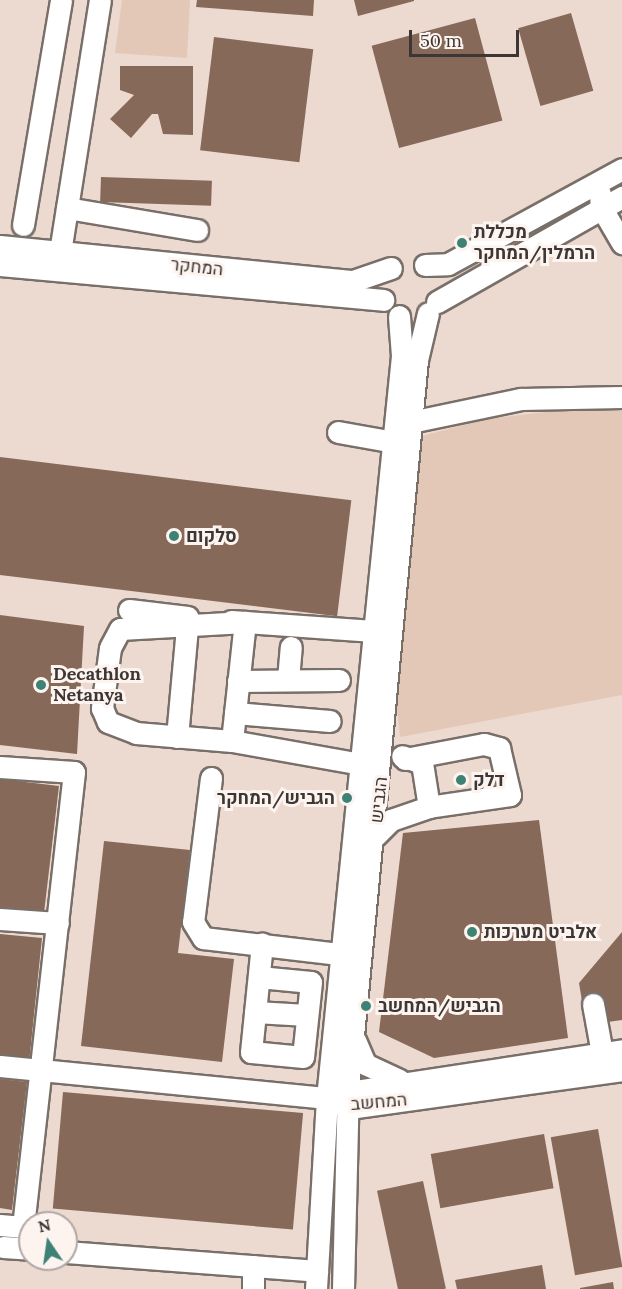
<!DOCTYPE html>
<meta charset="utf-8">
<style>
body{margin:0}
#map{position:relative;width:622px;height:1289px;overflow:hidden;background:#f2e6df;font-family:Lora,Heebo,serif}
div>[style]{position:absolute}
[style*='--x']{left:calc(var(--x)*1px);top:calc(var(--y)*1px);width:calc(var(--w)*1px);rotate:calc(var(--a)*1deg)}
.built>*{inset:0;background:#ecd9cf}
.green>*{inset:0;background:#e4c8b7}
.building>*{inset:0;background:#866958;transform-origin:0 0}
.roads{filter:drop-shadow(2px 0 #796f69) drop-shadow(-2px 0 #796f69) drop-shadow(0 2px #796f69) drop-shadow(0 -2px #796f69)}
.minor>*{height:21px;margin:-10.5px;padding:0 10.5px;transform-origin:10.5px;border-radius:10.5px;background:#fff}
.dots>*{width:16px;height:16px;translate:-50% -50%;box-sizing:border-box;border:3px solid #fef4ef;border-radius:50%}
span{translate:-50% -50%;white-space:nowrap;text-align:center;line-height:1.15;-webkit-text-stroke:6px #fef4ef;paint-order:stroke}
.poi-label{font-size:18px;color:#3c3735;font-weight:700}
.left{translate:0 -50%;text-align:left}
.right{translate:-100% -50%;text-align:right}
.street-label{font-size:18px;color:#3c3735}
.north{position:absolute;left:18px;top:1211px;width:60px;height:60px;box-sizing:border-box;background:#fef4ef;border:2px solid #b0a8a5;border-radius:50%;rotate:347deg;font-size:16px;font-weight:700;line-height:24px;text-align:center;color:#3c3735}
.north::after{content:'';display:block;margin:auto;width:21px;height:27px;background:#3e8275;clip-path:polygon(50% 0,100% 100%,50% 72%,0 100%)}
.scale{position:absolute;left:409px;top:30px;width:110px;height:27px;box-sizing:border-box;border:3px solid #3c3735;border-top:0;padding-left:8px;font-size:18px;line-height:21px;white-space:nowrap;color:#3c3735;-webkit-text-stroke:4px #fef4ef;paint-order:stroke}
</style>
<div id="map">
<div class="built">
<i style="clip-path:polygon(evenodd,0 0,622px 0,622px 1289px,0 1289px,0 0,30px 1223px,66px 1223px,66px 1259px,30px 1259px,30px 1223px)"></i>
</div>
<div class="green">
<i style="clip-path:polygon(122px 0,190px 0,187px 58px,115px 53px)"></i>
<i style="clip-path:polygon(580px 408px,622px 410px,622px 695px,400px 737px,397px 708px,422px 436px,487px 419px)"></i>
</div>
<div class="building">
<i style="clip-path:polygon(197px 0,314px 0,313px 16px,196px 7px)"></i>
<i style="clip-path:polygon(354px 0,414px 0,414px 1px,358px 16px)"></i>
<i style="left:571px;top:13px;width:81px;height:55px;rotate:74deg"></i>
<i style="left:475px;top:18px;width:106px;height:107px;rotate:75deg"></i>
<i style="left:214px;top:37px;width:100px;height:114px;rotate:7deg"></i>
<i style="clip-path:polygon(120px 66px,193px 66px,193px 135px,163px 134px,158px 114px,152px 114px,131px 138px,110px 119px,134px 95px,120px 90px)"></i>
<i style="left:101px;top:177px;width:111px;height:25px;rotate:2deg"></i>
<i style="left:0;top:457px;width:354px;height:117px;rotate:7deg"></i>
<i style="clip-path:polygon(0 615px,84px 626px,77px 754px,0 745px)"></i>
<i style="clip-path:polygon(0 779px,59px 786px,44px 913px,0 909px)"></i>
<i style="clip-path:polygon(539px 820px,568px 1038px,434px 1058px,379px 1032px,403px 833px)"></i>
<i style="clip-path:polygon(104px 841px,190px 850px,178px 953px,234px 959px,222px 1062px,81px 1046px)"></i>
<i style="clip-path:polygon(622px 932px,622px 1020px,586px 1025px,579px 983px)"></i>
<i style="clip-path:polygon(0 934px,42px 938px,29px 1063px,0 1060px)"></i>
<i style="clip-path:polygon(0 1079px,27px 1082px,12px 1210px,0 1208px)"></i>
<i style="left:63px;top:1092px;width:241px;height:117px;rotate:5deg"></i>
<i style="left:598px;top:1129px;width:140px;height:48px;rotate:80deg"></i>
<i style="left:544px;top:1134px;width:55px;height:115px;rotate:80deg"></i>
<i style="left:423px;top:1181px;width:110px;height:47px;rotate:78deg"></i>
<i style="clip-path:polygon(542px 1265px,546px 1289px,457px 1289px,455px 1280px)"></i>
<i style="clip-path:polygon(613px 1282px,614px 1289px,580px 1289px,580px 1288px)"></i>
</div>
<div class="roads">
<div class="minor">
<i style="--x:600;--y:194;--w:13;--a:86"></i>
<i style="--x:601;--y:207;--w:42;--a:59.7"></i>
<i style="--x:67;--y:208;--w:132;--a:9.6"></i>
<i style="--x:23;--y:225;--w:228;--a:-80.4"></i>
<i style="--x:0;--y:246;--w:355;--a:5.7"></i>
<i style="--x:353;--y:281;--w:40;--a:-18.9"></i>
<i style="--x:60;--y:252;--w:255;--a:-81"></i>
<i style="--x:0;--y:265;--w:385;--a:5.2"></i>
<i style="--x:425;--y:265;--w:23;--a:-2"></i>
<i style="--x:448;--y:264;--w:198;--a:-28.6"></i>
<i style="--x:437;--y:302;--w:213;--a:-29.6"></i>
<i style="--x:401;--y:424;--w:123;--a:-11.8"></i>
<i style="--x:521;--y:399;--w:101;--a:-1.1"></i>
<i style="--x:338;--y:432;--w:57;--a:10.1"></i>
<i style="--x:129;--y:610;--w:59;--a:6.8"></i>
<i style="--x:231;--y:621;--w:143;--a:4"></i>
<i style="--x:288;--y:679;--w:32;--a:-85"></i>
<i style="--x:238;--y:681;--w:101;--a:-0.6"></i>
<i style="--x:235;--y:713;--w:95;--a:4.8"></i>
<i style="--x:177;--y:737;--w:109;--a:-84.8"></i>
<i style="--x:232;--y:741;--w:120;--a:-83.8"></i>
<i style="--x:245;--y:622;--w:125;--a:176.8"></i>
<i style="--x:120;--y:629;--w:21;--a:118"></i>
<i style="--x:110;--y:648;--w:61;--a:97.6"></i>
<i style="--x:102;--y:708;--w:15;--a:67"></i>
<i style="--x:108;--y:722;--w:30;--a:21"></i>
<i style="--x:136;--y:733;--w:96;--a:4.8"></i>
<i style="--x:232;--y:741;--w:131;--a:10.1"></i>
<i style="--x:405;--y:759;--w:80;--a:-10.8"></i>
<i style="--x:484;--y:744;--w:16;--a:15"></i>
<i style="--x:499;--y:748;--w:48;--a:76.8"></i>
<i style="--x:510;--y:795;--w:82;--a:171.6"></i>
<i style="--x:0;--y:767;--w:74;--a:3.9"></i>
<i style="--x:74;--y:772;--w:458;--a:96.4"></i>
<i style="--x:23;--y:1227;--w:23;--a:-175"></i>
<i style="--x:211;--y:778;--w:145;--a:97.1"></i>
<i style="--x:193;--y:922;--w:19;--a:58"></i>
<i style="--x:203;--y:938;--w:154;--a:6.7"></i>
<i style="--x:375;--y:836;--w:23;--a:-45"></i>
<i style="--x:391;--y:820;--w:40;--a:-18.9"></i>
<i style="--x:429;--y:807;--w:45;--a:-99"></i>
<i style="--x:422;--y:763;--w:21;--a:-161"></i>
<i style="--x:0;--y:919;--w:58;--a:3.9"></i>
<i style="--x:259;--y:977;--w:52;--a:5.5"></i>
<i style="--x:311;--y:982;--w:75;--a:96.1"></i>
<i style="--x:303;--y:1057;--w:52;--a:-174.5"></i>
<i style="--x:251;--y:1052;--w:109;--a:-84.2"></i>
<i style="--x:593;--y:1004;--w:50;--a:79.6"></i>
<i style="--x:255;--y:1012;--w:52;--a:3.3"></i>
<i style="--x:355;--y:1040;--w:26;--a:67"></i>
<i style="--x:365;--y:1064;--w:38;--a:25"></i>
<i style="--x:0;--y:1066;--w:329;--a:5.6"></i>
<i style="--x:327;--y:1098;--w:24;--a:24"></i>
<i style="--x:349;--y:1108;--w:276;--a:-7.9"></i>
<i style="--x:336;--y:1094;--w:289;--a:-8.7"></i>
<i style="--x:3;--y:1247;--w:27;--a:4"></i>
<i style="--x:66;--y:1252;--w:252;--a:4.3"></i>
<i style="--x:253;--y:1289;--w:23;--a:-90"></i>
<i style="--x:316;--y:1289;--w:191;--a:-86.7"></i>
<i style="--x:327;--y:1098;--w:746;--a:-84.23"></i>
<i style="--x:402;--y:356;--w:40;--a:-94.3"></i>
<i style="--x:343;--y:1289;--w:201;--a:-88.6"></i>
<i style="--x:348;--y:1088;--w:731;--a:-84.59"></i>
<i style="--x:417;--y:360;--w:48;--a:-76.8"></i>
</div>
</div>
<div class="dots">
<i style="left:462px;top:243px;background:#3e8275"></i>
<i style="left:174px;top:536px;background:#3e8275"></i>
<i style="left:41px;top:685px;background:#3e8275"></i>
<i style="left:461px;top:780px;background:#3e8275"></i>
<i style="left:347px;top:798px;background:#3e8275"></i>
<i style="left:472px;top:932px;background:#3e8275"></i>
<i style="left:366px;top:1006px;background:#3e8275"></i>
</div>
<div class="poi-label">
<span class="left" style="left:474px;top:243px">מכללת<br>הרמלין/המחקר</span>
<span class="left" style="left:186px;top:536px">סלקום</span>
<span class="left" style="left:53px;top:685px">Decathlon<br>Netanya</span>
<span class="left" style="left:473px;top:780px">דלק</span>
<span class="right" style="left:335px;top:798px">הגביש/המחקר</span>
<span class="left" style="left:484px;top:932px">אלביט מערכות</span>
<span class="left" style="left:378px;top:1006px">הגביש/המחשב</span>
</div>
<div class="street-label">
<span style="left:197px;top:267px;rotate:6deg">המחקר</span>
<span style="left:379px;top:800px;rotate:-84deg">הגביש</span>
<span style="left:379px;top:1102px;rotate:-5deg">המחשב</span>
</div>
<div class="north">N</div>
<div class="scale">50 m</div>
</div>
